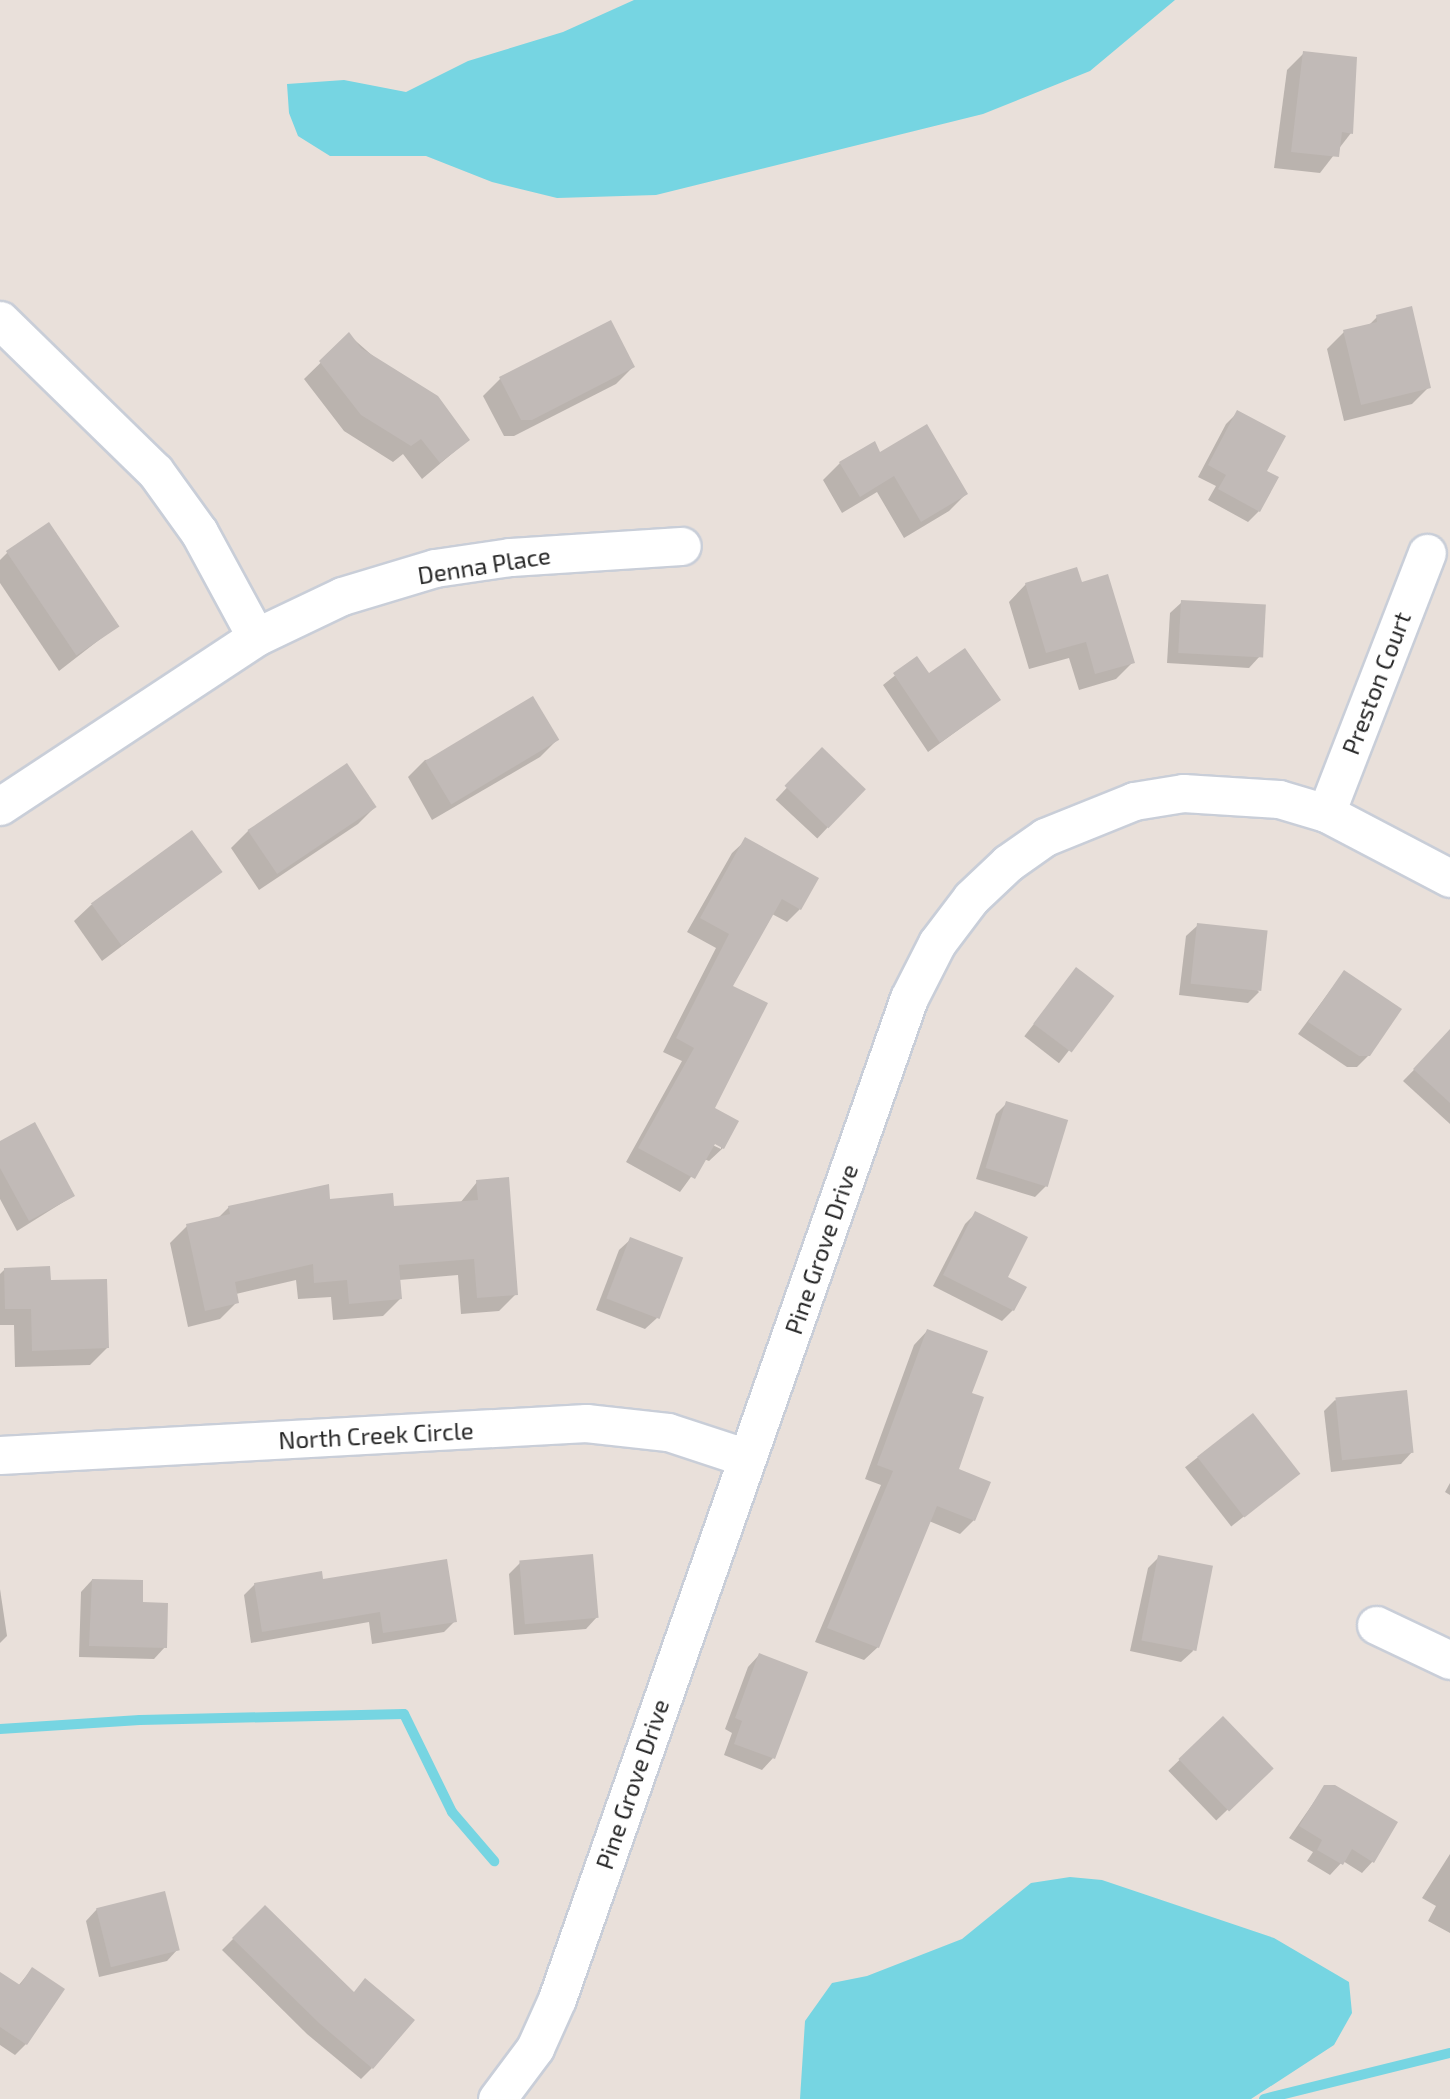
<!DOCTYPE html>
<style>
body{margin:0}
#map{position:relative;width:1450px;height:2099px;overflow:hidden;background:#e9e0da;font-family:"Exo 2",sans-serif}
div>[style]{position:absolute}
[style*='--x']{left:calc(var(--x)*1px);top:calc(var(--y)*1px);width:calc(var(--w)*1px);rotate:calc(var(--a)*1deg)}
.water>*{inset:0;background:#76d5e2}
.shadow>*{inset:0;background:#0003;transform-origin:0 0}
.stream>*{height:10px;margin:-5px;padding:0 5px;transform-origin:5px;border-radius:5px;background:#76d5e2}
.building>*{inset:0;background:#c1bab7;transform-origin:0 0}
.roads{filter:drop-shadow(2px 0 #c9ced8) drop-shadow(-2px 0 #c9ced8) drop-shadow(0 2px #c9ced8) drop-shadow(0 -2px #c9ced8)}
.street>*{height:37px;margin:-18.5px;padding:0 18.5px;transform-origin:18.5px;border-radius:18.5px;background:#fff}
span{translate:-50% -50%;white-space:nowrap;text-align:center;line-height:1.15;-webkit-text-stroke:6px #fff;paint-order:stroke}
.street-label{font-size:24px;color:#272727}
</style>
<div id="map">
<div class="water">
<i style="clip-path:polygon(634px 0,1175px 0,1090px 71px,983px 114px,656px 195px,557px 198px,492px 182px,426px 156px,330px 156px,298px 136px,289px 113px,287px 84px,344px 80px,406px 92px,468px 61px,563px 32px)"></i>
<i style="clip-path:polygon(1070px 1877px,1102px 1880px,1274px 1938px,1349px 1982px,1352px 2013px,1334px 2045px,1251px 2099px,800px 2099px,805px 2021px,832px 1983px,867px 1976px,962px 1939px,1031px 1883px)"></i>
</div>
<div class="shadow">
<i style="clip-path:polygon(1304px 53px,1351px 133px,1320px 173px,1274px 168px,1287px 70px)"></i>
<i style="clip-path:polygon(1377px 317px,1429px 387px,1412px 404px,1344px 421px,1327px 349px,1344px 332px,1367px 327px)"></i>
<i style="clip-path:polygon(349px 335px,468px 440px,422px 479px,403px 454px,393px 462px,344px 431px,304px 379px)"></i>
<i style="clip-path:polygon(633px 367px,616px 384px,514px 436px,504px 436px,483px 396px,500px 379px)"></i>
<i style="clip-path:polygon(1237px 413px,1265px 472px,1259px 511px,1248px 522px,1208px 500px,1216px 486px,1198px 477px,1226px 424px)"></i>
<i style="clip-path:polygon(880px 454px,966px 494px,949px 511px,904px 538px,877px 492px,842px 513px,823px 480px,840px 463px)"></i>
<i style="clip-path:polygon(8px 552px,117px 626px,59px 671px,0 583px,0 560px)"></i>
<i style="clip-path:polygon(1026px 584px,1081px 584px,1133px 662px,1116px 679px,1079px 690px,1069px 658px,1029px 669px,1009px 602px)"></i>
<i style="clip-path:polygon(1182px 602px,1260px 656px,1249px 668px,1167px 663px,1170px 613px)"></i>
<i style="clip-path:polygon(917px 658px,928px 675px,999px 700px,928px 752px,883px 685px)"></i>
<i style="clip-path:polygon(557px 740px,540px 757px,432px 820px,408px 777px,425px 760px)"></i>
<i style="left:822px;top:750px;width:57px;height:68px;rotate:43deg"></i>
<i style="clip-path:polygon(347px 765px,375px 807px,358px 824px,259px 890px,231px 848px,248px 831px)"></i>
<i style="clip-path:polygon(evenodd,746px 840px,800px 909px,787px 922px,772px 914px,731px 986px,713px 1108px,723px 1148px,709px 1161px,704px 1159px,680px 1192px,626px 1162px,682px 1061px,663px 1052px,716px 948px,687px 932px,732px 853px,746px 840px,706px 1142px,721px 1145px,721px 1149px,706px 1142px)"></i>
<i style="clip-path:polygon(220px 872px,102px 961px,74px 921px,91px 905px)"></i>
<i style="clip-path:polygon(1198px 925px,1259px 992px,1248px 1003px,1179px 995px,1186px 936px)"></i>
<i style="left:1076px;top:970px;width:44px;height:84px;rotate:38deg"></i>
<i style="clip-path:polygon(1344px 972px,1369px 1055px,1357px 1067px,1347px 1067px,1298px 1034px)"></i>
<i style="clip-path:polygon(1450px 1033px,1450px 1124px,1403px 1081px)"></i>
<i style="clip-path:polygon(1007px 1103px,1066px 1121px,1046px 1186px,1035px 1197px,976px 1179px,996px 1114px)"></i>
<i style="clip-path:polygon(0 1143px,73px 1196px,17px 1231px,0 1199px)"></i>
<i style="clip-path:polygon(477px 1182px,516px 1294px,499px 1311px,461px 1314px,458px 1275px,399px 1280px,400px 1299px,383px 1316px,333px 1320px,331px 1297px,298px 1299px,296px 1280px,236px 1294px,237px 1302px,220px 1319px,188px 1327px,170px 1243px,187px 1226px,217px 1219px,229px 1207px,328px 1201px,393px 1208px,460px 1203px)"></i>
<i style="clip-path:polygon(976px 1213px,1005px 1278px,1013px 1310px,1002px 1321px,933px 1286px,965px 1224px)"></i>
<i style="clip-path:polygon(631px 1239px,657px 1318px,645px 1329px,596px 1310px,619px 1250px)"></i>
<i style="clip-path:polygon(5px 1269px,49px 1282px,107px 1348px,90px 1365px,15px 1367px,14px 1325px,0 1325px,0 1274px)"></i>
<i style="clip-path:polygon(927px 1331px,970px 1394px,957px 1470px,974px 1520px,960px 1534px,929px 1521px,878px 1647px,864px 1660px,815px 1642px,881px 1485px,865px 1479px,914px 1345px)"></i>
<i style="clip-path:polygon(1335px 1400px,1412px 1452px,1401px 1464px,1331px 1472px,1324px 1411px)"></i>
<i style="left:1252px;top:1415px;width:75px;height:85px;rotate:52deg"></i>
<i style="clip-path:polygon(1450px 1483px,1450px 1495px,1445px 1492px)"></i>
<i style="clip-path:polygon(1159px 1557px,1193px 1651px,1181px 1662px,1130px 1651px,1148px 1568px)"></i>
<i style="clip-path:polygon(520px 1563px,597px 1617px,586px 1629px,514px 1635px,509px 1574px)"></i>
<i style="clip-path:polygon(92px 1580px,141px 1604px,165px 1647px,154px 1659px,79px 1657px,81px 1592px)"></i>
<i style="clip-path:polygon(322px 1581px,455px 1621px,444px 1632px,372px 1644px,369px 1622px,251px 1643px,244px 1595px,255px 1584px)"></i>
<i style="clip-path:polygon(0 1589px,7px 1636px,0 1643px)"></i>
<i style="clip-path:polygon(759px 1655px,773px 1758px,762px 1770px,724px 1755px,732px 1733px,725px 1729px,748px 1667px)"></i>
<i style="left:1223px;top:1718px;width:69px;height:76px;rotate:46deg"></i>
<i style="clip-path:polygon(1325px 1786px,1373px 1861px,1362px 1873px,1343px 1861px,1330px 1875px,1307px 1861px,1313px 1852px,1289px 1838px)"></i>
<i style="clip-path:polygon(1450px 1854px,1450px 1933px,1428px 1921px,1436px 1906px,1422px 1898px)"></i>
<i style="clip-path:polygon(265px 1907px,372px 2068px,361px 2079px,307px 2034px,222px 1950px)"></i>
<i style="clip-path:polygon(97px 1909px,178px 1949px,167px 1961px,99px 1977px,86px 1921px)"></i>
<i style="clip-path:polygon(32px 1969px,26px 2044px,15px 2055px,0 2045px,0 1976px,18px 1986px)"></i>
</div>
<div class="stream">
<i style="--x:0;--y:1729;--w:140;--a:-3.7"></i>
<i style="--x:140;--y:1720;--w:264;--a:-1.3"></i>
<i style="--x:404;--y:1714;--w:109;--a:63.9"></i>
<i style="--x:452;--y:1812;--w:65;--a:49.4"></i>
<i style="--x:1264;--y:2099;--w:192;--a:-13.9"></i>
</div>
<div class="building">
<i style="clip-path:polygon(1303px 51px,1357px 57px,1353px 134px,1342px 132px,1339px 157px,1291px 152px)"></i>
<i style="clip-path:polygon(1412px 306px,1431px 388px,1361px 405px,1343px 330px,1377px 322px,1376px 315px)"></i>
<i style="clip-path:polygon(611px 320px,635px 367px,532px 420px,521px 420px,499px 377px)"></i>
<i style="clip-path:polygon(349px 332px,361px 348px,438px 396px,470px 440px,440px 463px,421px 439px,411px 446px,361px 415px,319px 361px)"></i>
<i style="clip-path:polygon(1237px 410px,1286px 436px,1267px 471px,1279px 477px,1260px 512px,1218px 489px,1226px 475px,1208px 465px)"></i>
<i style="clip-path:polygon(927px 424px,968px 494px,921px 522px,894px 476px,860px 497px,839px 462px,875px 441px,880px 452px)"></i>
<i style="left:49px;top:522px;width:126px;height:52px;rotate:56deg"></i>
<i style="clip-path:polygon(1077px 567px,1082px 582px,1108px 574px,1135px 663px,1095px 674px,1086px 642px,1046px 653px,1025px 583px)"></i>
<i style="left:1181px;top:600px;width:85px;height:53px;rotate:3deg"></i>
<i style="clip-path:polygon(965px 648px,1001px 700px,940px 743px,893px 673px,917px 656px,929px 673px)"></i>
<i style="left:533px;top:696px;width:51px;height:126px;rotate:59deg"></i>
<i style="left:822px;top:747px;width:61px;height:54px;rotate:44deg"></i>
<i style="left:347px;top:763px;width:53px;height:120px;rotate:56deg"></i>
<i style="left:192px;top:830px;width:52px;height:125px;rotate:54deg"></i>
<i style="clip-path:polygon(745px 837px,819px 878px,801px 910px,782px 899px,733px 986px,768px 1003px,715px 1108px,739px 1121px,724px 1149px,715px 1144px,695px 1179px,638px 1148px,694px 1048px,676px 1038px,729px 934px,700px 918px)"></i>
<i style="left:1197px;top:923px;width:71px;height:61px;rotate:6deg"></i>
<i style="left:1076px;top:967px;width:48px;height:71px;rotate:37deg"></i>
<i style="clip-path:polygon(1344px 970px,1402px 1009px,1370px 1056px,1359px 1056px,1308px 1022px)"></i>
<i style="clip-path:polygon(1450px 1029px,1450px 1103px,1413px 1069px)"></i>
<i style="left:1006px;top:1101px;width:65px;height:70px;rotate:17deg"></i>
<i style="clip-path:polygon(35px 1122px,75px 1196px,29px 1221px,0 1168px,0 1141px)"></i>
<i style="clip-path:polygon(509px 1177px,518px 1295px,477px 1298px,474px 1259px,399px 1265px,402px 1299px,349px 1304px,347px 1280px,314px 1283px,313px 1264px,235px 1282px,239px 1303px,205px 1311px,186px 1224px,230px 1214px,228px 1206px,329px 1184px,330px 1199px,393px 1193px,394px 1206px,478px 1200px,476px 1180px)"></i>
<i style="clip-path:polygon(975px 1211px,1028px 1237px,1008px 1277px,1027px 1287px,1014px 1311px,943px 1275px)"></i>
<i style="left:630px;top:1237px;width:57px;height:66px;rotate:21deg"></i>
<i style="clip-path:polygon(50px 1266px,51px 1280px,107px 1279px,109px 1348px,32px 1351px,31px 1309px,5px 1309px,4px 1268px)"></i>
<i style="clip-path:polygon(927px 1329px,988px 1351px,972px 1393px,984px 1397px,959px 1469px,991px 1482px,975px 1521px,937px 1506px,879px 1648px,827px 1628px,893px 1471px,877px 1465px)"></i>
<i style="left:1407px;top:1390px;width:63px;height:72px;rotate:84deg"></i>
<i style="left:1253px;top:1413px;width:77px;height:71px;rotate:52deg"></i>
<i style="left:593px;top:1554px;width:64px;height:74px;rotate:85deg"></i>
<i style="left:1158px;top:1555px;width:56px;height:87px;rotate:11deg"></i>
<i style="clip-path:polygon(447px 1559px,457px 1622px,383px 1633px,380px 1612px,262px 1632px,254px 1583px,322px 1571px,323px 1579px)"></i>
<i style="clip-path:polygon(92px 1579px,143px 1580px,143px 1602px,168px 1603px,167px 1648px,89px 1646px)"></i>
<i style="clip-path:polygon(759px 1653px,808px 1672px,775px 1759px,734px 1744px,742px 1721px,735px 1718px)"></i>
<i style="left:1223px;top:1716px;width:73px;height:62px;rotate:46deg"></i>
<i style="clip-path:polygon(1324px 1785px,1335px 1785px,1398px 1822px,1374px 1863px,1352px 1849px,1343px 1865px,1317px 1850px,1322px 1840px,1299px 1826px)"></i>
<i style="left:165px;top:1891px;width:61px;height:71px;rotate:76deg"></i>
<i style="clip-path:polygon(265px 1905px,354px 1992px,365px 1978px,415px 2020px,373px 2069px,319px 2023px,232px 1938px)"></i>
<i style="clip-path:polygon(32px 1967px,65px 1989px,27px 2045px,0 2027px,0 1972px,20px 1985px)"></i>
</div>
<div class="roads">
<div class="street">
<i style="--x:0;--y:320;--w:216;--a:44.3"></i>
<i style="--x:155;--y:471;--w:75;--a:54.2"></i>
<i style="--x:199;--y:532;--w:119;--a:61.5"></i>
<i style="--x:0;--y:806;--w:307;--a:-33.4"></i>
<i style="--x:256;--y:637;--w:95;--a:-25.5"></i>
<i style="--x:342;--y:596;--w:97;--a:-16.8"></i>
<i style="--x:435;--y:568;--w:76;--a:-8.3"></i>
<i style="--x:510;--y:557;--w:172;--a:-3.7"></i>
<i style="--x:1326;--y:813;--w:279;--a:-68.8"></i>
<i style="--x:0;--y:1455;--w:587;--a:-3.13"></i>
<i style="--x:586;--y:1423;--w:82;--a:6.3"></i>
<i style="--x:668;--y:1432;--w:83;--a:18.2"></i>
<i style="--x:1376;--y:1625;--w:82;--a:25.3"></i>
<i style="--x:497;--y:2099;--w:64;--a:-53.3"></i>
<i style="--x:535;--y:2048;--w:54;--a:-65.8"></i>
<i style="--x:557;--y:1999;--w:1061;--a:-70.63"></i>
<i style="--x:909;--y:998;--w:62;--a:-63"></i>
<i style="--x:937;--y:943;--w:56;--a:-52.9"></i>
<i style="--x:971;--y:898;--w:51;--a:-43.4"></i>
<i style="--x:1008;--y:863;--w:45;--a:-35.1"></i>
<i style="--x:1045;--y:837;--w:96;--a:-22"></i>
<i style="--x:1134;--y:801;--w:50;--a:-9.3"></i>
<i style="--x:1183;--y:793;--w:96;--a:3.6"></i>
<i style="--x:1279;--y:799;--w:49;--a:16.6"></i>
<i style="--x:1326;--y:813;--w:140;--a:27.7"></i>
</div>
</div>
<div class="street-label">
<span style="left:484px;top:565px;rotate:-9deg">Denna Place</span>
<span style="left:1376px;top:683px;rotate:-69deg">Preston Court</span>
<span style="left:821px;top:1249px;rotate:-71deg">Pine Grove Drive</span>
<span style="left:376px;top:1435px;rotate:-3deg">North Creek Circle</span>
<span style="left:632px;top:1784px;rotate:-71deg">Pine Grove Drive</span>
</div>
</div>
